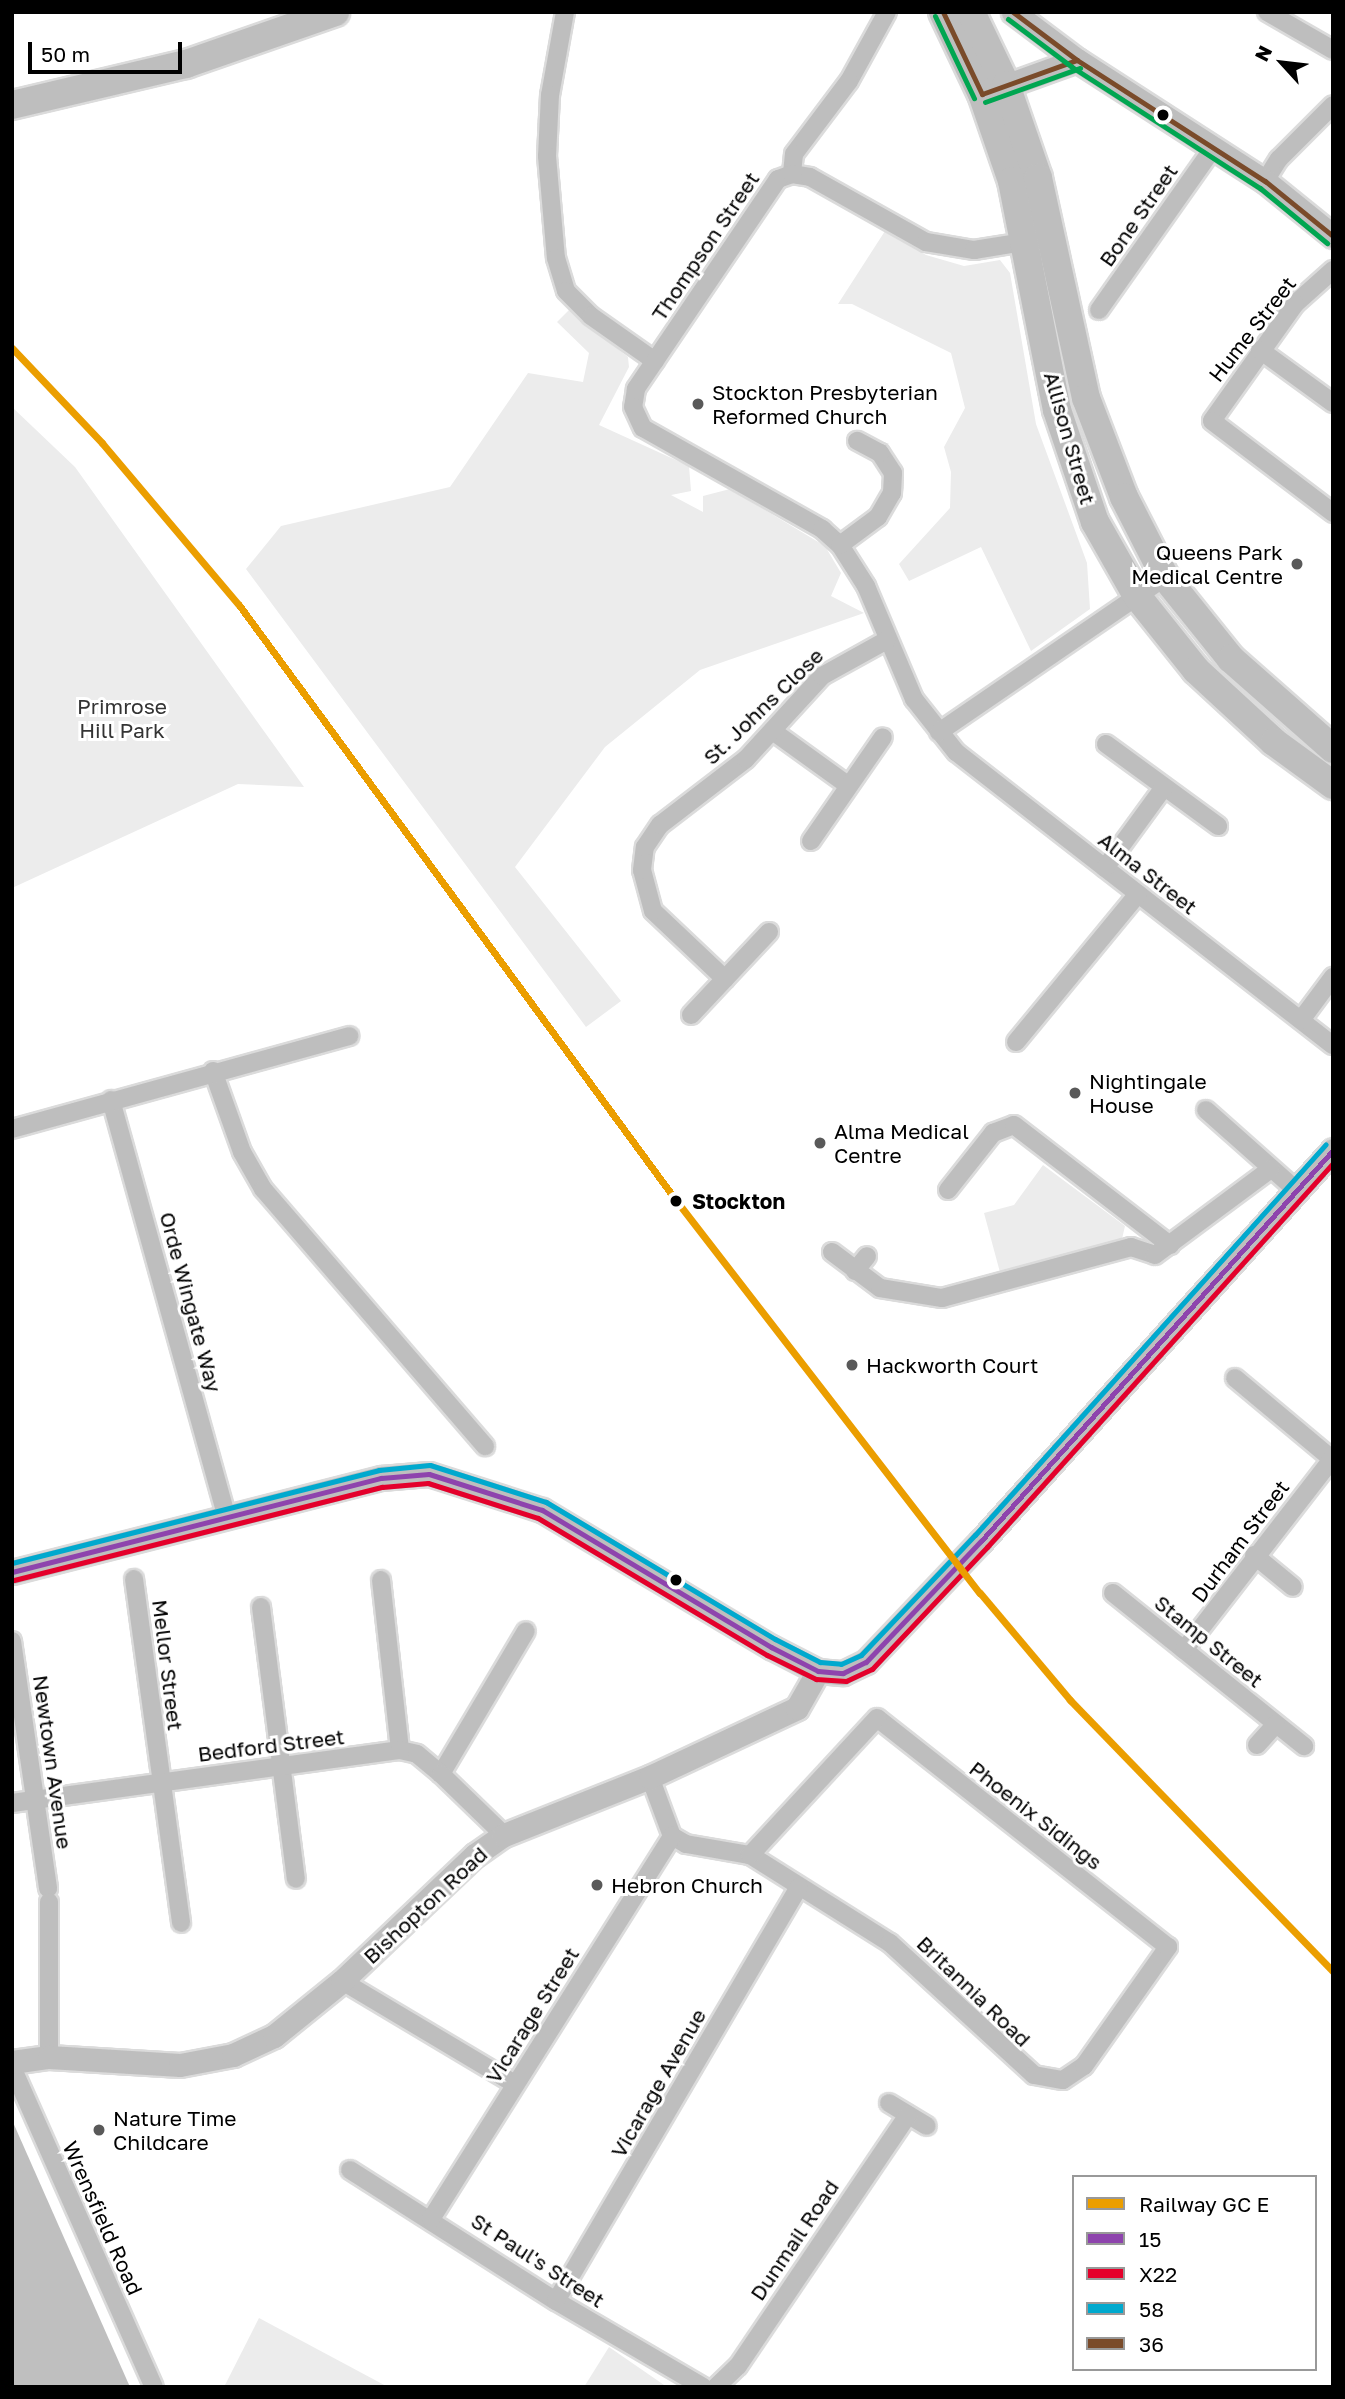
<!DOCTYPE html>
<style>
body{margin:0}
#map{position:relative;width:1345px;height:2399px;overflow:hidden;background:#fff;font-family:"Golos Text",sans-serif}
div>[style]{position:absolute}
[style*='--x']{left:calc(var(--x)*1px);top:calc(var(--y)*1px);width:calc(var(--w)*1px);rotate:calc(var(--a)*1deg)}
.green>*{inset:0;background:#ececec}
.water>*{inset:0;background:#bfbfbf}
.roads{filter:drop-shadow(2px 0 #dbdbdb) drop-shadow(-2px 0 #dbdbdb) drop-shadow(0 2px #dbdbdb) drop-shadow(0 -2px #dbdbdb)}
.minor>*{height:18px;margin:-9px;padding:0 9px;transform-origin:9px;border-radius:9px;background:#bebebe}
.tertiary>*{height:23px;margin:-11.5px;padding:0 11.5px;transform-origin:11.5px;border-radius:11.5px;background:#bebebe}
.primary>*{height:28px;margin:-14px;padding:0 14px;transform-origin:14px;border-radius:14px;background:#bebebe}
.bus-1>*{height:5px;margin:-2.5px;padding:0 2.5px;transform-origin:2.5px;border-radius:2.5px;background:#8e44ad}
.bus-2>*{height:5px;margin:-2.5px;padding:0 2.5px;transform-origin:2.5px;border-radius:2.5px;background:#e4002b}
.bus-3>*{height:5px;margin:-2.5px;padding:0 2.5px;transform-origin:2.5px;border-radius:2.5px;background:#00a9ce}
.bus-4>*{height:5px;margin:-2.5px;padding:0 2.5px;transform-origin:2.5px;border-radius:2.5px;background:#7a4b2a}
.bus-5>*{height:5px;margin:-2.5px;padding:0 2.5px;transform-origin:2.5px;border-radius:2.5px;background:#00a651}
.rail-1>*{height:7px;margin:-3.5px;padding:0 3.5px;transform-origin:3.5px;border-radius:3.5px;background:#eb9e00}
.dots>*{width:19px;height:19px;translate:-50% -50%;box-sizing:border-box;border:4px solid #fff;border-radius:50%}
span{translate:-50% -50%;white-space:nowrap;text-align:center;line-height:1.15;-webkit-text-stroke:6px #fff;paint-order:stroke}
.street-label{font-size:21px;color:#000}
.poi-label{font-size:21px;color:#000}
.left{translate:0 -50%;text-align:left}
.right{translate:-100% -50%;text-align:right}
.park-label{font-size:21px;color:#333}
.stop-label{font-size:21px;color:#000;font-weight:700}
.frame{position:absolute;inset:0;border:14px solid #000;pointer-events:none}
.legend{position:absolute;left:1072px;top:2175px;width:245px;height:196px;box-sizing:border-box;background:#fff;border:2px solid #999;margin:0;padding:9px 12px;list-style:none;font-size:21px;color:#000}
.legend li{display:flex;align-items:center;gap:14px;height:35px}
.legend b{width:35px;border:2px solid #999}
.north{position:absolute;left:1247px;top:28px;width:70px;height:70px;-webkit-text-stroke:5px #fff;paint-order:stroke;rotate:297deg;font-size:19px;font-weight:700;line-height:28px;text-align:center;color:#000}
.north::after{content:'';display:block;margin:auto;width:24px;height:32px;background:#000;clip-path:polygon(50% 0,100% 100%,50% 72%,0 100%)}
.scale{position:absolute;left:28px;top:42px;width:154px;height:32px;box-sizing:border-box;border:4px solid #000;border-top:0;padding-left:9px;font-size:21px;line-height:24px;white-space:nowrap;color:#000;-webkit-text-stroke:5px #fff;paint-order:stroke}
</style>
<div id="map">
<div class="green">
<i style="clip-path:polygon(885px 231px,926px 255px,964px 266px,1000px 260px,1010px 273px,1036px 424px,1087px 563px,1090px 609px,1031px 651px,981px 547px,909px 581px,899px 564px,950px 508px,951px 472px,944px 447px,965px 408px,951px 353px,852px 304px,838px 304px)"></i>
<i style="clip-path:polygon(569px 310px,628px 357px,629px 367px,599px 425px,689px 466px,691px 491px,671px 495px,703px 512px,703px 496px,730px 489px,825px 546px,841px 573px,831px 596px,864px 613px,700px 670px,605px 747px,515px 867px,621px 1001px,586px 1027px,246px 569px,281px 526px,450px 487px,528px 373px,583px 382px,589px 353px,557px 322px)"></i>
<i style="clip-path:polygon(12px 407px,75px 467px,304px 787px,238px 784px,12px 888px)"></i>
<i style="clip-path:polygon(1043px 1165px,1125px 1226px,1122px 1239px,1001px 1276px,984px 1213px,1014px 1205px)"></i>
<i style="clip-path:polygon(259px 2318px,388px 2387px,224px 2387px)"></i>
<i style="clip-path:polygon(609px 2347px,667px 2387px,584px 2387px)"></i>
</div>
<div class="water">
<i style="clip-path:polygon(12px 2120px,130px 2387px,12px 2387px)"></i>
</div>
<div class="roads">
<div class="minor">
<i style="--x:565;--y:12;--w:84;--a:100.2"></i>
<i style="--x:550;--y:95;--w:61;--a:92.8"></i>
<i style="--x:547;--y:156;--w:102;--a:85"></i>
<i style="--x:556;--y:258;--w:34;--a:73"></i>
<i style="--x:566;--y:291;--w:35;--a:45"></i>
<i style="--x:591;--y:316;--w:78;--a:35.1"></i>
<i style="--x:887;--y:12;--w:79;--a:118.8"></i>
<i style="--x:849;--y:81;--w:91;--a:127"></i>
<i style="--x:794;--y:154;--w:20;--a:96"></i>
<i style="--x:792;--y:174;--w:15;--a:160"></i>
<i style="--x:778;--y:179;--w:254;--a:124.1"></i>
<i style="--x:636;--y:389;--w:18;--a:99"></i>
<i style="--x:633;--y:407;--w:23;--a:65"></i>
<i style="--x:643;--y:428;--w:206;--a:29.4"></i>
<i style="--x:822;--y:529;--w:24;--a:42"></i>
<i style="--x:840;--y:545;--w:49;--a:57.6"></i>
<i style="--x:866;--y:586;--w:123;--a:67"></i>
<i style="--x:914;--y:699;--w:68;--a:51.6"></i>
<i style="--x:956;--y:752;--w:477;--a:37.9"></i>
<i style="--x:1267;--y:12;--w:76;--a:29.9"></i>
<i style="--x:792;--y:174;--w:18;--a:9"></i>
<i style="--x:810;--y:177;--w:133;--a:29.3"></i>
<i style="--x:926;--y:242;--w:49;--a:9.5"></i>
<i style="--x:974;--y:250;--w:51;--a:-9.1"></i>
<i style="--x:1265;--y:181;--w:26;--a:-58"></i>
<i style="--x:1279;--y:159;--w:76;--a:-45"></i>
<i style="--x:1333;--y:270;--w:51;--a:138.2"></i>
<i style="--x:1295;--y:304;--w:143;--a:125.4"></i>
<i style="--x:1212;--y:421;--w:152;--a:37.2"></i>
<i style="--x:1099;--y:310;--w:199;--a:-54.8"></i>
<i style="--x:1260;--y:350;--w:90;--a:36"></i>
<i style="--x:840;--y:545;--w:47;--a:-36.4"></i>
<i style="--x:878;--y:517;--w:28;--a:-60"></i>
<i style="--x:892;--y:493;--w:20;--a:-87"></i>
<i style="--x:893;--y:473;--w:24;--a:-123"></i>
<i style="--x:880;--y:453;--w:26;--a:-152"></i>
<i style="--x:774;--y:732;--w:89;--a:35.8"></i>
<i style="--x:939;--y:732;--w:274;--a:-34.4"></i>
<i style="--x:1106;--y:744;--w:139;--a:36.2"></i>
<i style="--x:811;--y:841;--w:126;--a:-55.3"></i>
<i style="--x:1105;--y:868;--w:100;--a:-53.9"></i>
<i style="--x:725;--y:979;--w:99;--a:-136.6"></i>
<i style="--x:653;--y:911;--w:42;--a:-105"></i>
<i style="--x:642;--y:870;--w:23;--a:-83"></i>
<i style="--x:645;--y:847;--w:27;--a:-56"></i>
<i style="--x:660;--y:825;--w:108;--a:-37.5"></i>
<i style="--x:746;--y:759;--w:113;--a:-47.5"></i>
<i style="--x:822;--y:676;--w:74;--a:-29"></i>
<i style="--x:691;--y:1015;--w:114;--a:-46.8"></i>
<i style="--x:1301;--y:1020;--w:54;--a:-53.3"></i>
<i style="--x:1016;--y:1042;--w:192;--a:-50.5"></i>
<i style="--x:213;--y:1071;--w:86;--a:70.3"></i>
<i style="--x:242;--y:1152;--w:43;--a:60.4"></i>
<i style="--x:263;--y:1189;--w:340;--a:49.2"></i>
<i style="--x:111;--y:1100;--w:431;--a:74.5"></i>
<i style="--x:1206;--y:1110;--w:119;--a:41.6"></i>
<i style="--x:12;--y:1129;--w:350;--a:-15.4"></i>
<i style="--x:948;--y:1190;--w:73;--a:-51.7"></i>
<i style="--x:993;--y:1133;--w:22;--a:-21"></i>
<i style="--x:1014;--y:1125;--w:197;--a:37.6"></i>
<i style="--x:832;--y:1252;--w:60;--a:36.9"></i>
<i style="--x:880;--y:1288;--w:63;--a:9.2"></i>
<i style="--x:942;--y:1298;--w:196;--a:-15.1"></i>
<i style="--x:1131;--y:1247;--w:25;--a:18"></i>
<i style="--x:1155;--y:1255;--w:144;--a:-36.6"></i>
<i style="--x:855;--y:1271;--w:19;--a:-51"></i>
<i style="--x:1235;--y:1378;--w:128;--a:39.9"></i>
<i style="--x:1254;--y:1555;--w:50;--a:39.4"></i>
<i style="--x:134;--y:1579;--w:347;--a:82.2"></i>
<i style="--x:381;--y:1580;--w:171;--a:83.6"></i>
<i style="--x:1113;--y:1593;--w:245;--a:38.7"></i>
<i style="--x:261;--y:1607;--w:274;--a:82.7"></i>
<i style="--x:12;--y:1641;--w:250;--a:81.7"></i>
<i style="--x:1184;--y:1650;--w:242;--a:-52.2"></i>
<i style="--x:1257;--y:1745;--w:28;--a:-48"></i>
<i style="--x:441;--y:1774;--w:166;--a:-59.3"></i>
<i style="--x:650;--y:1777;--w:63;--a:69.6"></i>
<i style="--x:672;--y:1836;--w:16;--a:30"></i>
<i style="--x:686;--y:1844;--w:65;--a:9.8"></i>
<i style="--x:750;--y:1855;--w:165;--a:32.2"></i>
<i style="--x:890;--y:1943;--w:195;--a:42.5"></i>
<i style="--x:1034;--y:2075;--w:29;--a:10"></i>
<i style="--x:1063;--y:2080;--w:25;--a:-34"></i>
<i style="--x:1084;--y:2066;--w:146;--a:-54.8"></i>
<i style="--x:1168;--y:1947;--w:370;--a:-141.8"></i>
<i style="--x:877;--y:1718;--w:187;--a:132.8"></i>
<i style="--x:12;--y:1803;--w:392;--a:-7.8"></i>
<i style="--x:400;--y:1750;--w:17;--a:13"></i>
<i style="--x:417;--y:1754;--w:31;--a:40"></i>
<i style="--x:441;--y:1774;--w:88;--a:44.1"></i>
<i style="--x:342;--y:1981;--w:201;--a:30.8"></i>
<i style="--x:49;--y:2057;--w:155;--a:-90"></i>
<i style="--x:12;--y:2067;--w:350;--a:66.1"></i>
<i style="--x:889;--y:2103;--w:44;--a:31.2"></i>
<i style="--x:350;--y:2170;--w:244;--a:32.5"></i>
<i style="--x:556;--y:2301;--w:170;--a:30.3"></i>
<i style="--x:431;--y:2219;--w:453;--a:-57.8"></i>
<i style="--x:556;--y:2301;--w:480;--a:-59.6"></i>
<i style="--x:716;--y:2387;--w:30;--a:-44"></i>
<i style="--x:738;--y:2366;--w:303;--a:-55.9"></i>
</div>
<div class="tertiary">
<i style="--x:1013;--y:12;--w:80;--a:36.9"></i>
<i style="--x:1077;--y:60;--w:224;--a:32.8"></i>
<i style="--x:1265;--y:181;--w:87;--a:39"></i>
<i style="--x:991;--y:91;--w:91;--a:-19.8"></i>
<i style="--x:12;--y:1572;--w:381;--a:-14.3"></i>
<i style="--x:381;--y:1478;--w:48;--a:-4.8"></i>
<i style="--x:429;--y:1474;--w:119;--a:17.7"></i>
<i style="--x:542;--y:1510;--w:267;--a:30.9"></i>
<i style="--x:771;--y:1647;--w:53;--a:27.1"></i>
<i style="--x:818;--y:1671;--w:25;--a:5"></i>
<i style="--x:843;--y:1673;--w:25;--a:-26"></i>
<i style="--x:866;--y:1662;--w:167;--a:-46.5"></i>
<i style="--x:981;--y:1541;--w:526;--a:-48"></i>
<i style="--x:12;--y:2062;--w:37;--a:-8"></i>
<i style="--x:49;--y:2057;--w:131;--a:3.5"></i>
<i style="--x:180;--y:2065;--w:54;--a:-10.7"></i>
<i style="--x:233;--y:2055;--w:45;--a:-24.9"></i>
<i style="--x:274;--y:2036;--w:87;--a:-39"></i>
<i style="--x:342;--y:1981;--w:183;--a:-43.5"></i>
<i style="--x:475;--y:1855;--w:35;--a:-35"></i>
<i style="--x:504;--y:1835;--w:157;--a:-21.7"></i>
<i style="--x:650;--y:1777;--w:162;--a:-25.1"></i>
<i style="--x:797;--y:1708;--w:43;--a:-60.4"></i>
</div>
<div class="primary">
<i style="--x:943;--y:12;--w:91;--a:64.6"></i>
<i style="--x:982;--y:94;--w:92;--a:71"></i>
<i style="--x:1012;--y:181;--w:233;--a:78.9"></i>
<i style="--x:1057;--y:410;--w:118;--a:71.3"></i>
<i style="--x:1095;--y:522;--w:85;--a:60.4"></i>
<i style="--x:1137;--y:596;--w:95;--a:51.4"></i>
<i style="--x:1196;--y:670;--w:106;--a:42.7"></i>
<i style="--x:1274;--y:742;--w:73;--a:36.1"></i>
<i style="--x:971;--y:12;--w:81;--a:64.4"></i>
<i style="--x:1006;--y:85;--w:98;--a:71"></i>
<i style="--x:1038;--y:178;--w:225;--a:77.7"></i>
<i style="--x:1086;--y:398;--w:106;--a:69"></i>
<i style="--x:1124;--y:497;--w:90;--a:62.9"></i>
<i style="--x:1165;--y:577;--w:105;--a:51.2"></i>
<i style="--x:1231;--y:659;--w:136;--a:41.4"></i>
<i style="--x:12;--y:105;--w:179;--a:-13.3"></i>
<i style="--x:186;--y:64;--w:158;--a:-19.2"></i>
</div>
</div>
<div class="bus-1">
<i style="--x:12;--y:1572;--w:381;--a:-14.3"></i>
<i style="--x:381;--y:1478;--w:48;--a:-4.8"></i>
<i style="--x:429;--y:1474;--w:119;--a:17.7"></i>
<i style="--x:542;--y:1510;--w:267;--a:30.9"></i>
<i style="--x:771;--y:1647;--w:53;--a:27.1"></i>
<i style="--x:818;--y:1671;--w:25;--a:5"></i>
<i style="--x:843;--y:1673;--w:25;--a:-26"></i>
<i style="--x:866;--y:1662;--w:167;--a:-46.5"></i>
<i style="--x:981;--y:1541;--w:526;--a:-48"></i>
</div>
<div class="bus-2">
<i style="--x:14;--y:1580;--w:380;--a:-14.2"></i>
<i style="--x:382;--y:1487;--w:46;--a:-5"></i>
<i style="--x:428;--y:1483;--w:115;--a:17.7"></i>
<i style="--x:538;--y:1518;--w:267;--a:30.9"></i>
<i style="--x:767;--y:1655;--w:55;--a:26.1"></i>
<i style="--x:816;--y:1679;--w:30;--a:4"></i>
<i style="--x:846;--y:1681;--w:29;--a:-25"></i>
<i style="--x:872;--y:1669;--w:168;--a:-46.7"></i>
<i style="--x:987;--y:1547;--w:517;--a:-47.98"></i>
</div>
<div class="bus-3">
<i style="--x:12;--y:1563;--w:379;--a:-14.2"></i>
<i style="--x:379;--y:1470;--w:51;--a:-5.6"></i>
<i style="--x:430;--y:1465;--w:122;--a:17.7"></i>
<i style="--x:546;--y:1502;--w:267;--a:30.9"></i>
<i style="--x:775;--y:1639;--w:51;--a:27.1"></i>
<i style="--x:820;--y:1662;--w:21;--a:5"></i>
<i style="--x:841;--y:1664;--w:22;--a:-24"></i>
<i style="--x:861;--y:1655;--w:166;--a:-46.5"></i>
<i style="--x:975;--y:1535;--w:525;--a:-48.09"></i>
</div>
<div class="bus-4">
<i style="--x:943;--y:12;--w:91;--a:64.6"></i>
<i style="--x:1013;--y:12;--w:80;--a:36.9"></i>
<i style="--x:1077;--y:60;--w:224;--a:32.8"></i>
<i style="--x:1265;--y:181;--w:87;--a:39"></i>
<i style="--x:982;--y:94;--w:101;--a:-19.7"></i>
</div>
<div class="bus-5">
<i style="--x:935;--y:16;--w:91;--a:64.6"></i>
<i style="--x:1008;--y:19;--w:80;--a:36.9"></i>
<i style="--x:1072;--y:67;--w:224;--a:32.8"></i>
<i style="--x:1260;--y:188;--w:87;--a:39.4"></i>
<i style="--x:985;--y:102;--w:101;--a:-19.7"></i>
</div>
<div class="rail-1">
<i style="--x:12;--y:348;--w:131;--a:46.5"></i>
<i style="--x:102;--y:443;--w:212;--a:49.8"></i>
<i style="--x:239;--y:605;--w:737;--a:53.72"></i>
<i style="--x:675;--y:1199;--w:498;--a:52.3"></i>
<i style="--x:980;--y:1593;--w:140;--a:49.9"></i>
<i style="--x:1070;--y:1700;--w:378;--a:45.9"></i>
</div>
<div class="dots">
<i style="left:1163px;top:115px;background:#000"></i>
<i style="left:698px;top:404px;background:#595959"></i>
<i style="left:1297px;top:564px;background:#595959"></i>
<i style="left:1075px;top:1093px;background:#595959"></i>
<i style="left:820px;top:1143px;background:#595959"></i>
<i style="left:676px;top:1201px;background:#000"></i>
<i style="left:852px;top:1365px;background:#595959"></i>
<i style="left:676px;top:1580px;background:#000"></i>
<i style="left:597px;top:1885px;background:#595959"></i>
<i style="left:99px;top:2130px;background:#595959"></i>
</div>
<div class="street-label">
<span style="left:1138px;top:215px;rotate:-55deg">Bone Street</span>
<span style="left:705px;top:246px;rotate:-56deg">Thompson Street</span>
<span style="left:1252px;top:329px;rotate:-52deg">Hume Street</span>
<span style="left:1070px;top:438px;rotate:74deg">Allison Street</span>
<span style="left:763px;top:706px;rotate:-44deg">St. Johns Close</span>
<span style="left:1148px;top:873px;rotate:38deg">Alma Street</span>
<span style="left:191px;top:1302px;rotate:75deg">Orde Wingate Way</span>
<span style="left:1240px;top:1541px;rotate:-53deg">Durham Street</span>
<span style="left:1209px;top:1641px;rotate:39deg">Stamp Street</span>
<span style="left:168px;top:1665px;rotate:83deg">Mellor Street</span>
<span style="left:271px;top:1745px;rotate:-7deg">Bedford Street</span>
<span style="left:53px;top:1762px;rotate:82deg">Newtown Avenue</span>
<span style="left:1036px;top:1815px;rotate:38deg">Phoenix Sidings</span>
<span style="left:425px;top:1905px;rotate:-43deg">Bishopton Road</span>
<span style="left:974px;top:1991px;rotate:44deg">Britannia Road</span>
<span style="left:532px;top:2015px;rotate:-58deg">Vicarage Street</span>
<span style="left:658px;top:2083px;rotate:-60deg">Vicarage Avenue</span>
<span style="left:103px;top:2218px;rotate:66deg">Wrensfield Road</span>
<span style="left:794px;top:2240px;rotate:-56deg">Dunmail Road</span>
<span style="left:538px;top:2260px;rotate:33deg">St Paul's Street</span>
</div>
<div class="poi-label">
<span class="left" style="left:712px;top:404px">Stockton Presbyterian<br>Reformed Church</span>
<span class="right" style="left:1283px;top:564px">Queens Park<br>Medical Centre</span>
<span class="left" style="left:1089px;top:1093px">Nightingale<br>House</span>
<span class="left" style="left:834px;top:1143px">Alma Medical<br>Centre</span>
<span class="left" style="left:866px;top:1365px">Hackworth Court</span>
<span class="left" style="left:611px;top:1885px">Hebron Church</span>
<span class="left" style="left:113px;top:2130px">Nature Time<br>Childcare</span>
</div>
<div class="park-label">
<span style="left:122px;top:718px">Primrose<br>Hill Park</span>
</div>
<div class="stop-label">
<span class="left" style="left:692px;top:1201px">Stockton</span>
</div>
<div class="frame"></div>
<ul class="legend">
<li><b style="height:9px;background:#eb9e00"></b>Railway GC E</li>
<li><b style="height:9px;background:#8e44ad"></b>15</li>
<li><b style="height:9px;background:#e4002b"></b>X22</li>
<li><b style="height:9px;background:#00a9ce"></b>58</li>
<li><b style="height:9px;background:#7a4b2a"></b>36</li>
</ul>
<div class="north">N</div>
<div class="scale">50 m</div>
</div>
